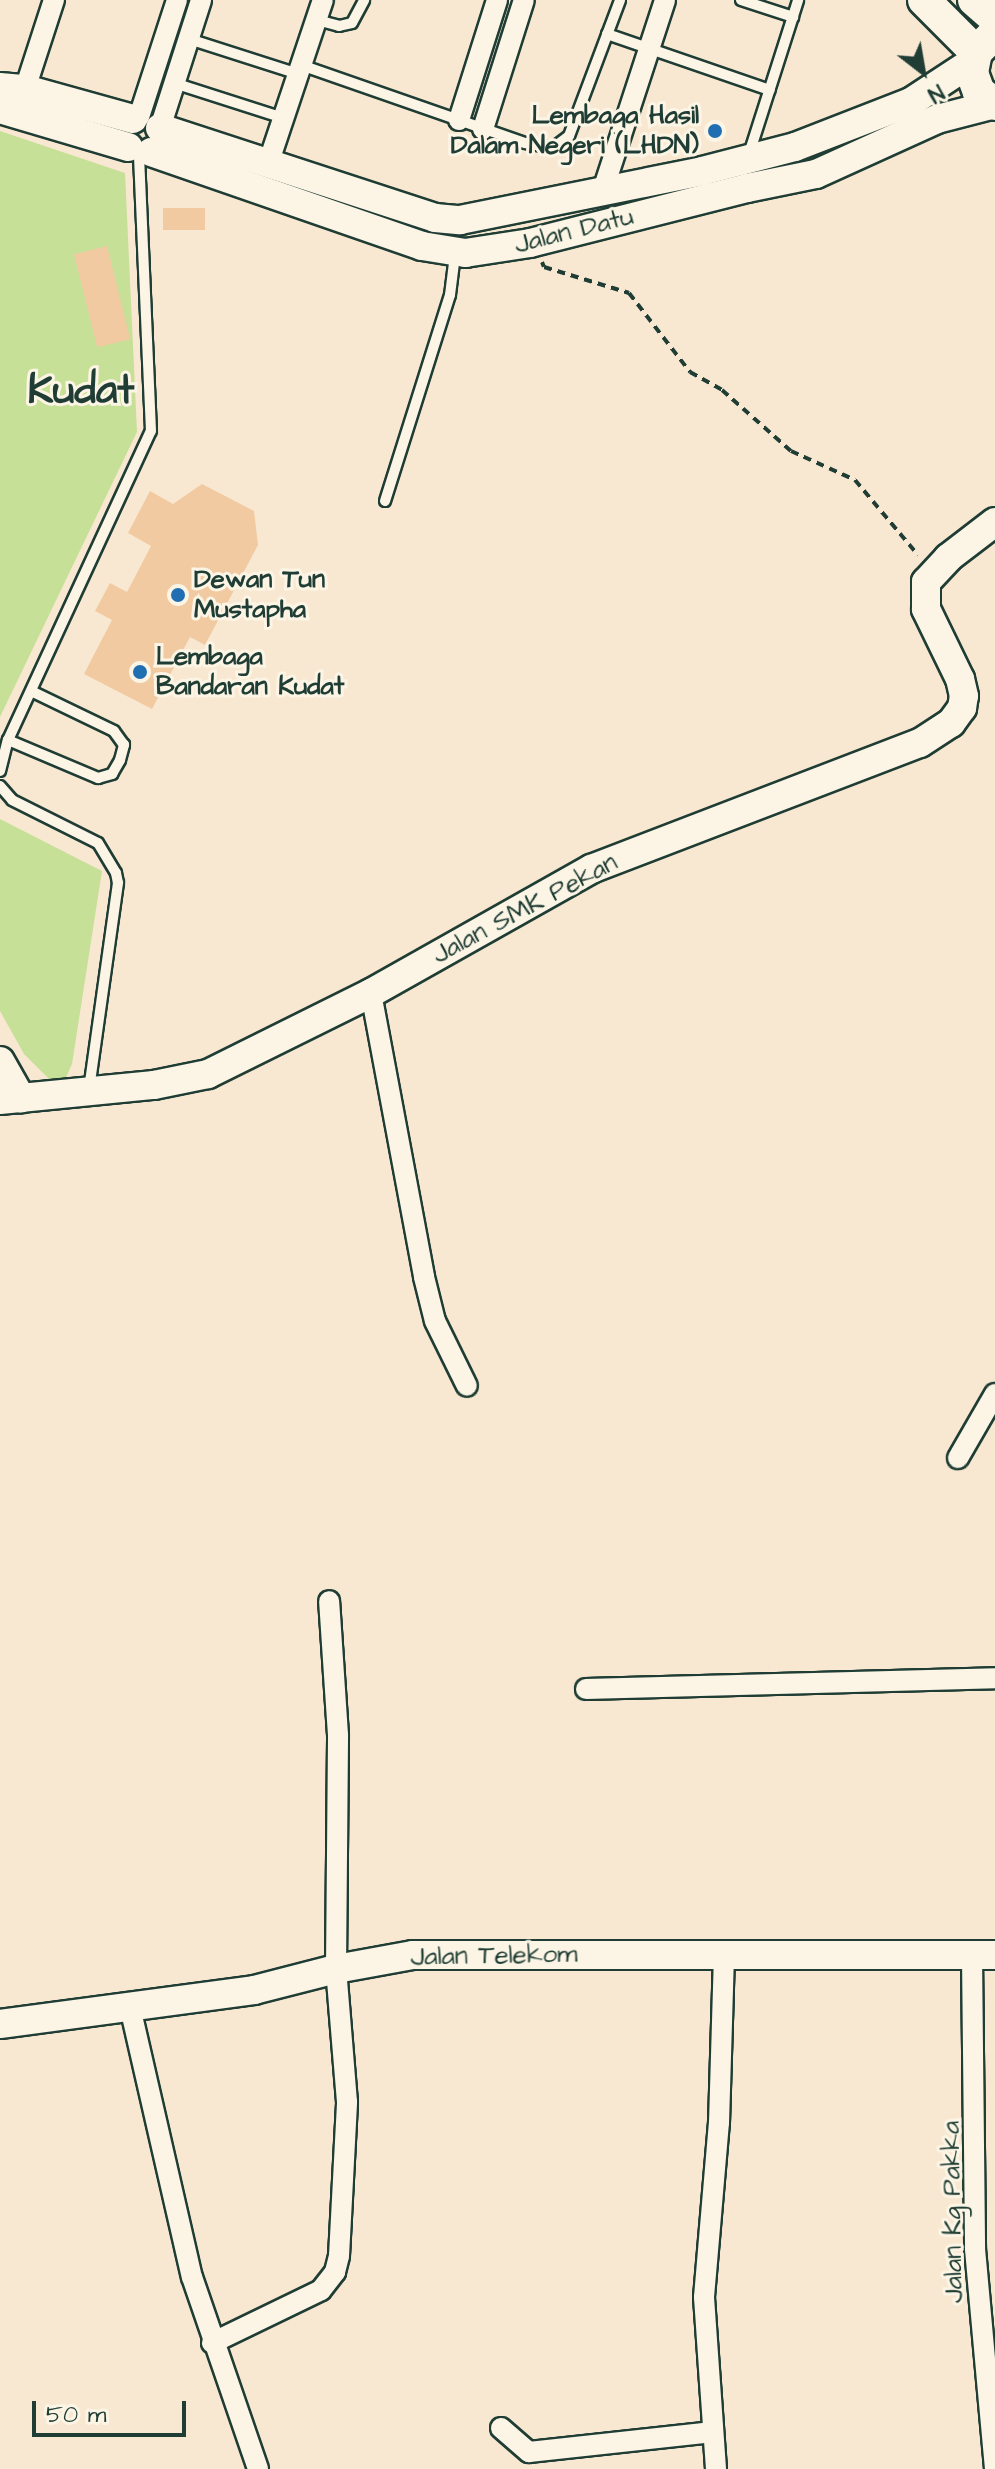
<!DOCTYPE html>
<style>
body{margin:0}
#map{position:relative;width:995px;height:2469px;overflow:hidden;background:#f9e8d1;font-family:"Architects Daughter",sans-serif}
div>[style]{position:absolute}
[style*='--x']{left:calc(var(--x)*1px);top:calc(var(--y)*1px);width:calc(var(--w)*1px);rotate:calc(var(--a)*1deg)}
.green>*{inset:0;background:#c7e097}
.building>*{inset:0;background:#f1caa1;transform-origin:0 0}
.path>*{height:4px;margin-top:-2px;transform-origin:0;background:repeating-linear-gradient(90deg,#1f3d34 0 8px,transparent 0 14px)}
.roads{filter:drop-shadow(2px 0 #1f3d34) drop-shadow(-2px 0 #1f3d34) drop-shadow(0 2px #1f3d34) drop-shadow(0 -2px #1f3d34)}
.lane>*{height:10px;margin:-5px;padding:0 5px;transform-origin:5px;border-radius:5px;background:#fcf5e5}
.street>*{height:20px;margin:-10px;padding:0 10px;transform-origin:10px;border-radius:10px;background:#fcf5e5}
.secondary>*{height:28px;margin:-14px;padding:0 14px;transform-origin:14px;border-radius:14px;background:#fcf5e5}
.primary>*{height:32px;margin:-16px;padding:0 16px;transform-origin:16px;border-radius:16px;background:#fcf5e5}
.dots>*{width:22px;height:22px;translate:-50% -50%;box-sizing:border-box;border:4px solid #fcf5e5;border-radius:50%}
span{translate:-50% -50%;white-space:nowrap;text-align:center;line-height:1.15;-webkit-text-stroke:6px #fcf5e5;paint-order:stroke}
.poi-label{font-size:26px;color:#1f3d34;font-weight:700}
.right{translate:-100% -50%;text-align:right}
.left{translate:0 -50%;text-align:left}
.street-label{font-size:26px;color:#1f3d34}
.town-label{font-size:42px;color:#1f3d34;font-weight:700}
.north{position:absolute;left:883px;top:32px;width:80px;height:80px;-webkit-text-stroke:6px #fcf5e5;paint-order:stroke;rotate:149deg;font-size:22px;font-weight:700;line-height:32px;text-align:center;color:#1f3d34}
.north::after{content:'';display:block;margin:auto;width:28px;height:36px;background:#1f3d34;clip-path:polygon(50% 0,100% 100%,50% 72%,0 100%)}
.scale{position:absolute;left:32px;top:2401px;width:154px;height:36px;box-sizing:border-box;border:4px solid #1f3d34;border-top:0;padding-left:10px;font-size:24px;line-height:28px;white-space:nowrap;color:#1f3d34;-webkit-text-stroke:6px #fcf5e5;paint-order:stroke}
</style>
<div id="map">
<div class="green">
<i style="clip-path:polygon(0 131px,125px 173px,137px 432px,0 717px)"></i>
<i style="clip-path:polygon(0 819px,102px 871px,72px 1064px,65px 1080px,58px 1082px,51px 1081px,24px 1054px,0 1011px)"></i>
</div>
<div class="building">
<i style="left:205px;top:208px;width:22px;height:42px;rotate:90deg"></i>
<i style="left:107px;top:246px;width:96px;height:34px;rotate:76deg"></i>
<i style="clip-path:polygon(202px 484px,254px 511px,258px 545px,205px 645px,190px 637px,152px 709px,84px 674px,112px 620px,95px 611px,110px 583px,127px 592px,151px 546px,128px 533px,150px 491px,173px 504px)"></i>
</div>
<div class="path">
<i style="--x:542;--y:262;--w:5;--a:68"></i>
<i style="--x:544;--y:267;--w:89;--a:17"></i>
<i style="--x:629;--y:293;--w:100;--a:52.3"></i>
<i style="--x:690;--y:372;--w:37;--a:29"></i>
<i style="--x:722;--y:390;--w:92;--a:41.5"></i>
<i style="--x:791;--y:451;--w:70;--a:24.4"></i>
<i style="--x:855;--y:480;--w:98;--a:50"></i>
</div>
<div class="roads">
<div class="lane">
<i style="--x:741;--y:0;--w:55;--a:18.1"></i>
<i style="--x:317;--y:20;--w:23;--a:15"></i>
<i style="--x:339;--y:26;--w:13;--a:-13"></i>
<i style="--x:352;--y:23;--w:26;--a:-62"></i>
<i style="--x:607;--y:34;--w:172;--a:19"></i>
<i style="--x:189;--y:39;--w:114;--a:17.8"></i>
<i style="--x:301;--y:65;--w:237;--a:19.2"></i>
<i style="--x:525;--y:143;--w:28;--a:10"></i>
<i style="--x:553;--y:148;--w:20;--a:-37"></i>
<i style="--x:569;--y:136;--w:145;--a:-69.4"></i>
<i style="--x:174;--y:83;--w:114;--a:17.8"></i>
<i style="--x:749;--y:154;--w:162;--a:-72.3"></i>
<i style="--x:385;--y:501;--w:216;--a:-72.5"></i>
<i style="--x:450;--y:295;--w:40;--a:-82.9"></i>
<i style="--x:8;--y:740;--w:98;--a:22.9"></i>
<i style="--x:98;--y:778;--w:15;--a:-16"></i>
<i style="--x:112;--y:774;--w:16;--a:-60"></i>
<i style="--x:120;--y:760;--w:16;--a:-75"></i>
<i style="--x:124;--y:745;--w:17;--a:-126"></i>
<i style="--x:114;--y:731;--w:92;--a:-154.3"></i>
<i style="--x:0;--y:771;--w:32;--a:-76"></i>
<i style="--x:8;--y:740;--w:340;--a:-65.2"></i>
<i style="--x:151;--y:431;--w:277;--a:-92.5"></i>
<i style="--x:0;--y:786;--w:18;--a:49"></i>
<i style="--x:12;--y:800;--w:96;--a:26.6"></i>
<i style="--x:98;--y:843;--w:35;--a:59"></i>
<i style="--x:116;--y:873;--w:10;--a:79"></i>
<i style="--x:118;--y:883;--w:209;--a:98"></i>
</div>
<div class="street">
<i style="--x:25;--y:89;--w:94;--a:-72"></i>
<i style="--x:139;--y:117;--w:123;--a:-72"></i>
<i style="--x:459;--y:120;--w:126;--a:-72.4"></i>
<i style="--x:160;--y:128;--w:134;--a:-72.2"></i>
<i style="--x:483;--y:129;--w:135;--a:-72.4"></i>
<i style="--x:268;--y:164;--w:173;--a:-71.5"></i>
<i style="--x:602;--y:193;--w:203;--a:-71.9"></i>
<i style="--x:371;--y:993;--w:289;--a:79.4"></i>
<i style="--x:424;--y:1277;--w:45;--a:76"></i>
<i style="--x:435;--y:1321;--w:72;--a:63.8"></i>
<i style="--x:958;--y:1458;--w:74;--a:-60"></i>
<i style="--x:586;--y:1689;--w:409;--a:-1.5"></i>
<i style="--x:972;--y:1955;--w:294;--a:89.4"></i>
<i style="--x:975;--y:2249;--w:220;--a:84.8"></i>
<i style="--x:130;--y:2007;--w:277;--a:77.1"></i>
<i style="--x:192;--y:2277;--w:203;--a:71"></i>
<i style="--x:212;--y:2343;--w:121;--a:-25.9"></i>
<i style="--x:321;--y:2290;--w:23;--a:-52"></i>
<i style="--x:335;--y:2272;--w:16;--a:-76"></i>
<i style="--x:339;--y:2256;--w:154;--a:-87"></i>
<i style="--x:347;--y:2102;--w:133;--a:-94.7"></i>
<i style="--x:336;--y:1969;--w:234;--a:-89.5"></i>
<i style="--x:338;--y:1735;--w:134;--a:-93.8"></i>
<i style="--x:501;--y:2428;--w:37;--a:41"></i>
<i style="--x:529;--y:2452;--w:185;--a:-6.2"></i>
<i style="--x:716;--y:2469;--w:172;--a:-94"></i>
<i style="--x:704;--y:2297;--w:175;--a:-85.1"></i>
<i style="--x:719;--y:2123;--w:169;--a:-88.3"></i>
</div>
<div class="secondary">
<i style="--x:0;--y:87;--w:25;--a:5"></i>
<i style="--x:25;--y:89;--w:112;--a:15.5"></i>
<i style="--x:0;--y:109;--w:134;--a:16.5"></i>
<i style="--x:160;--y:128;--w:289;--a:18.1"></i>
<i style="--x:435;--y:218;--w:25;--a:5"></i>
<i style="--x:460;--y:220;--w:247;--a:-11.4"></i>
<i style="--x:702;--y:171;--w:96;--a:-14.5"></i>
<i style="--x:795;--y:147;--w:124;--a:-21.2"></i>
<i style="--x:911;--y:102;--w:73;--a:-33.3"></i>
<i style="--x:151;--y:152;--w:287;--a:19.1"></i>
<i style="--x:422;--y:246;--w:44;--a:9.2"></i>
<i style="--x:465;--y:253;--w:66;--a:-8.7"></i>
<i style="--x:530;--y:243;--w:224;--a:-14.2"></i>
<i style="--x:747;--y:188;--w:70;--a:-11.5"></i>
<i style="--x:816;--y:174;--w:133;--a:-24.4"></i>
<i style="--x:937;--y:119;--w:60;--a:-14.5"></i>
<i style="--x:0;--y:1061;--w:43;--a:60.4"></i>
<i style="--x:0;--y:1100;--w:155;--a:-5.6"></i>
<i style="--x:154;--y:1085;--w:55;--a:-11.5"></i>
<i style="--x:208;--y:1074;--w:182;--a:-26.4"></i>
<i style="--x:371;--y:993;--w:253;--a:-29.4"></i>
<i style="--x:591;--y:869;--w:352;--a:-21"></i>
<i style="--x:920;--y:743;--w:37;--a:-33"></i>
<i style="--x:951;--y:723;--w:19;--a:-54"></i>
<i style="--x:962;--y:708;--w:12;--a:-81"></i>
<i style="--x:964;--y:696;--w:17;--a:-103"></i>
<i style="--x:960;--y:679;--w:78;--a:-115.9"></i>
<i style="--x:926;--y:609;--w:27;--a:-90"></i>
<i style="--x:926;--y:582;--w:33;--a:-47"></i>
<i style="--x:948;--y:558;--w:59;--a:-37.5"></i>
<i style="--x:0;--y:2024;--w:256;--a:-7.6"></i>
<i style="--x:254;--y:1990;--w:85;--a:-14.4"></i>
<i style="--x:336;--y:1969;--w:78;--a:-10.3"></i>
<i style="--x:413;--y:1955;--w:582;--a:0"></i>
</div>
<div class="primary">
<i style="--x:924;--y:0;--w:74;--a:45"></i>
<i style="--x:974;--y:0;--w:28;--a:41"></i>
<i style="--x:995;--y:33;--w:27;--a:135"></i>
<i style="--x:976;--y:52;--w:21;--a:101"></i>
<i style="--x:972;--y:73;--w:20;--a:70"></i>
<i style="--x:979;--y:92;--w:20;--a:37"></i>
</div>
</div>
<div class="dots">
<i style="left:715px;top:131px;background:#1f6fb2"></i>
<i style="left:178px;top:595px;background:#1f6fb2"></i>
<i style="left:140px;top:672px;background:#1f6fb2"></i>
</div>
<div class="poi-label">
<span class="right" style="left:699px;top:131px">Lembaga Hasil<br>Dalam Negeri (LHDN)</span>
<span class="left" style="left:194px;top:595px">Dewan Tun<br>Mustapha</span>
<span class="left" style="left:156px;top:672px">Lembaga<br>Bandaran Kudat</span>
</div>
<div class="street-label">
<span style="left:574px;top:231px;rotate:-14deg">Jalan Datu</span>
<span style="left:525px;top:909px;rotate:-28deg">Jalan SMK Pekan</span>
<span style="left:494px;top:1956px;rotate:-1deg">Jalan Telekom</span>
<span style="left:953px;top:2212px;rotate:-91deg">Jalan Kg Pakka</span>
</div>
<div class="town-label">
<span style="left:81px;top:391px">Kudat</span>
</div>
<div class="north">N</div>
<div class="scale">50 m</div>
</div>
